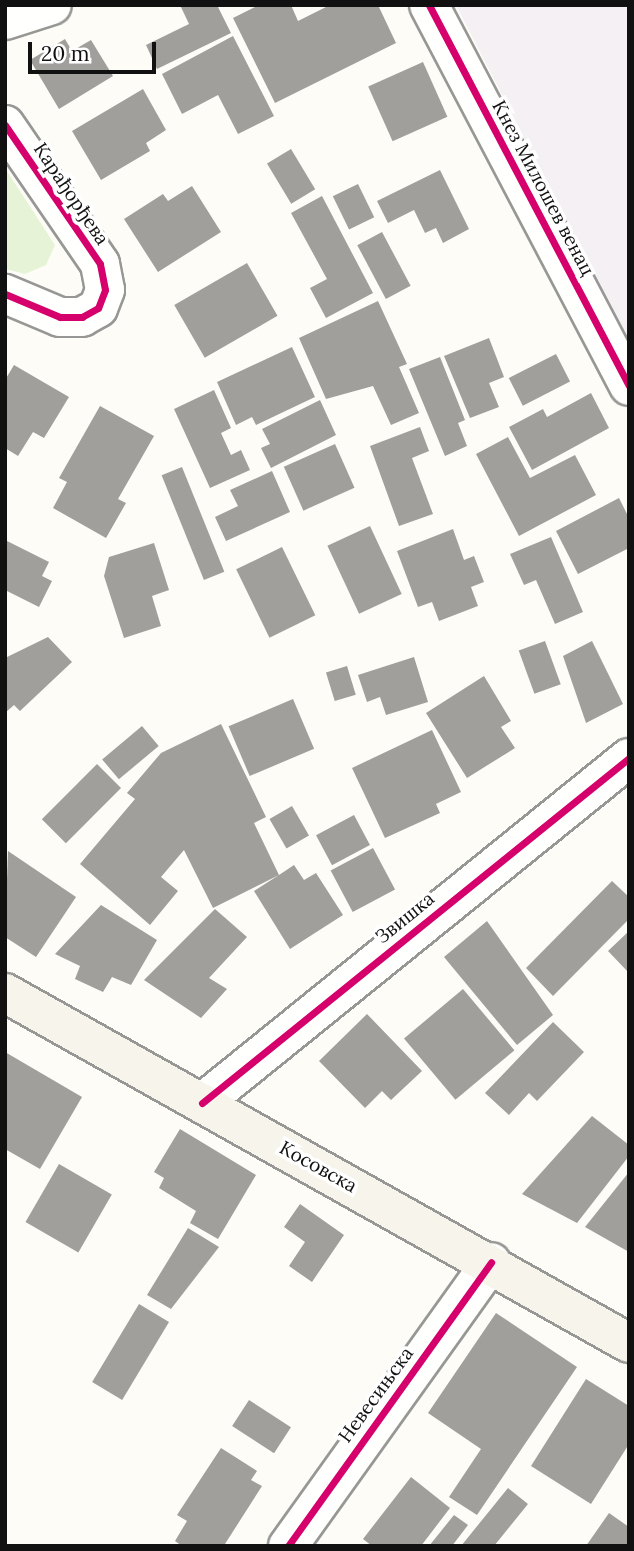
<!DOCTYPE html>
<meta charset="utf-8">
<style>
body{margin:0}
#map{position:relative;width:634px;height:1551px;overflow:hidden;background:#fdfcf7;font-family:Lora,serif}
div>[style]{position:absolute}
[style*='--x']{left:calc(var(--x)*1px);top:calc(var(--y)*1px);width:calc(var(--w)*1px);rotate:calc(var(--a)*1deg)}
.industrial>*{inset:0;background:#f5f0f3}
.green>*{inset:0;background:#e7f3d7}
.building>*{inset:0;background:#a19f9c;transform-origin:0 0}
.roads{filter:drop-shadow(2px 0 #979795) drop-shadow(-2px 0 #979795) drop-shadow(0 2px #979795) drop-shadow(0 -2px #979795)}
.street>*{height:38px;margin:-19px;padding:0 19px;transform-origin:19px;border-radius:19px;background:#fffffe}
.secondary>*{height:38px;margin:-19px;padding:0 19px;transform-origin:19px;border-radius:19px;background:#f6f4eb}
.cycleway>*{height:7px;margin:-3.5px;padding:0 3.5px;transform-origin:3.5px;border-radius:3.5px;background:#d6006c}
span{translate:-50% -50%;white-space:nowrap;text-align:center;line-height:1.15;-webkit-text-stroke:7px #fff;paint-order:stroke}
.street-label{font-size:19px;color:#111}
.frame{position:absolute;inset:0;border:7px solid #111;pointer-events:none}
.scale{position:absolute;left:28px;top:42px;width:128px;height:32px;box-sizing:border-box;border:4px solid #111;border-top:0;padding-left:9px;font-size:21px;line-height:24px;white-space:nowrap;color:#111;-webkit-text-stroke:5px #fff;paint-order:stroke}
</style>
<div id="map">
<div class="industrial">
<i style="clip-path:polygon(456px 5px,629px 5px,629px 339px,537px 163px)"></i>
</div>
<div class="green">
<i style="clip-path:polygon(5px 168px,55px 245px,46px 265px,25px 274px,5px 269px)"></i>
</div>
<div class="building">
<i style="clip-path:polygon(180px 5px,217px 5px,231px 33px,157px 69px,146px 45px,189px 24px)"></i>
<i style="clip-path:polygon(259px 5px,291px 5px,298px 21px,330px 5px,378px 5px,396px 43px,275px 103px,233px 18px)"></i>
<i style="clip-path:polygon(233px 36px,274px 116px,238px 134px,218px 95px,182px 114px,162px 74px)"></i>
<i style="clip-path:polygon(65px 39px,72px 51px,91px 40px,113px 76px,59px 109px,30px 60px)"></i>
<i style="left:423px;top:62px;width:60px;height:60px;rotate:66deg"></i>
<i style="clip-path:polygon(143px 89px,166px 130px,146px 143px,150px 151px,101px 180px,72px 131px)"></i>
<i style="left:291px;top:149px;width:47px;height:28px;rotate:59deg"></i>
<i style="clip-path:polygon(440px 170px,469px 229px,443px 243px,436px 228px,425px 233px,414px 210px,388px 223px,377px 201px)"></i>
<i style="left:358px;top:184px;width:37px;height:28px;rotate:64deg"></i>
<i style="clip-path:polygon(192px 186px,221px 232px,158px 272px,124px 219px,163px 194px,168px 201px)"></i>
<i style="clip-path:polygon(322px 196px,373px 293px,326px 318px,310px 288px,327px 279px,291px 213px)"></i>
<i style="left:382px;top:232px;width:61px;height:28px;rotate:62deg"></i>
<i style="left:247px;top:263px;width:61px;height:84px;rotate:60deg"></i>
<i style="clip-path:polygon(378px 301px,407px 364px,399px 367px,419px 413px,391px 425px,373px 386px,326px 399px,299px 338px)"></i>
<i style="clip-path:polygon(489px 338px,504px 377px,489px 383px,499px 407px,470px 418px,444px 356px)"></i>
<i style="clip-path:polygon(292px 347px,315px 397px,256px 425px,252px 417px,236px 425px,217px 382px)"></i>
<i style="left:556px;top:354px;width:31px;height:53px;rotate:63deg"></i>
<i style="clip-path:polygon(440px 357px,465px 420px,458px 423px,467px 446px,445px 456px,409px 369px)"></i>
<i style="clip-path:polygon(14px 365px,69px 397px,44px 438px,33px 432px,18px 456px,5px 448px,5px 380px)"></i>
<i style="clip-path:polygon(214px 390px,231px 428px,221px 433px,231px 455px,241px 450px,250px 470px,210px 488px,174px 409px)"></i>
<i style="clip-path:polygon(591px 393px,609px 428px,532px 470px,509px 427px,543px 409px,547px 417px)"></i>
<i style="clip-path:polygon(320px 400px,336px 435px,271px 468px,261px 448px,270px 444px,262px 429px)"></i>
<i style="clip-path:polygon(100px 406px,154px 436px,118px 499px,126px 503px,106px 538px,53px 508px,67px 482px,59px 478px)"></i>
<i style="clip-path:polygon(420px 427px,429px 451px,412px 458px,433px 514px,399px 526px,370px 446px)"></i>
<i style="clip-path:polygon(508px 437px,530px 478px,575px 455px,596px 495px,519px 536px,476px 454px)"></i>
<i style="left:335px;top:444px;width:48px;height:56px;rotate:66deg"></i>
<i style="left:182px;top:467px;width:113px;height:22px;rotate:68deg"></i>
<i style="clip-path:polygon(272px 471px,290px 512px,226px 541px,215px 517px,238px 506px,230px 490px)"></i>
<i style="clip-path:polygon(619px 498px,629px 518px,629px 548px,578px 574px,556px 531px)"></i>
<i style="left:370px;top:526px;width:75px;height:47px;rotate:65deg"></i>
<i style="clip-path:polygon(453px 529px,464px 560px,474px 556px,484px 582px,471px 587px,478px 606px,439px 621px,432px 602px,418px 607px,397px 551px)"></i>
<i style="clip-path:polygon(551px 537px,583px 612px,555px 624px,536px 580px,524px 585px,510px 554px)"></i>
<i style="clip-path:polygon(5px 540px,49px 562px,42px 576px,52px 581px,39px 607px,5px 590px)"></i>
<i style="clip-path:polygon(154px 543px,169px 590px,152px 596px,161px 626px,124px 638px,104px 576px,109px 557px)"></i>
<i style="left:282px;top:547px;width:76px;height:51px;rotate:64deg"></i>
<i style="clip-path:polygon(48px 637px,72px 662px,20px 711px,14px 705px,5px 713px,5px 658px)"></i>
<i style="left:545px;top:641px;width:46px;height:28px;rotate:70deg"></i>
<i style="clip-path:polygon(592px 641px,623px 704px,586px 723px,563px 656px)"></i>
<i style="clip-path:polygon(414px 657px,428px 702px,386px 715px,380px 697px,367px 702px,358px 675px)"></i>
<i style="left:347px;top:666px;width:30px;height:22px;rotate:73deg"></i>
<i style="clip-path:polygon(484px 676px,511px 721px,501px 727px,515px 748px,467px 778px,426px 713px)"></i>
<i style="left:293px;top:699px;width:54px;height:70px;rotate:67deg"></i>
<i style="clip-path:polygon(221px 724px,266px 817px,254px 823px,279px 875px,294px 865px,304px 880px,316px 873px,343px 915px,290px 949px,254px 891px,279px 875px,213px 908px,184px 850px,161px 877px,178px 891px,150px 925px,80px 864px,135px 799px,127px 793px,161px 753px)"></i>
<i style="left:142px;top:726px;width:26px;height:52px;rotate:50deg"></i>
<i style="clip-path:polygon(432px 730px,461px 792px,436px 804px,440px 813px,385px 838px,352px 768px)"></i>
<i style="left:97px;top:764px;width:34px;height:78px;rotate:45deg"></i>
<i style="left:292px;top:806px;width:34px;height:26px;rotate:60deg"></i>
<i style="left:354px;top:815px;width:34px;height:43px;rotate:62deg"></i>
<i style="left:373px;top:848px;width:47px;height:48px;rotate:62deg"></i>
<i style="clip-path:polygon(8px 851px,76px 897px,36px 957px,5px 937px)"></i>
<i style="clip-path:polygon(612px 881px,629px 897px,629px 919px,553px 996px,526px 968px)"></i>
<i style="clip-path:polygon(101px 905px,157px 940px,131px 985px,112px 977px,103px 992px,75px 979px,80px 966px,55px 954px)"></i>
<i style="clip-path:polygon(215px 909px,247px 937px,209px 978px,227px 989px,201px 1018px,144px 980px)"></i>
<i style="clip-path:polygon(487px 921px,553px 1015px,517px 1045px,444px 957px)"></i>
<i style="clip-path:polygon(629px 931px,629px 973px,608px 951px)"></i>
<i style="left:463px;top:989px;width:80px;height:77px;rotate:50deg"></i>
<i style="clip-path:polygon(367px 1014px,422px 1071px,391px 1100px,382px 1091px,365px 1108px,319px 1061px)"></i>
<i style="clip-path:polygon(553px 1022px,584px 1052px,537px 1101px,529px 1093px,509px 1115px,485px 1093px)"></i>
<i style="clip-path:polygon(5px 1052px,82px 1097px,40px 1169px,5px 1149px)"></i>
<i style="clip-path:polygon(592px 1116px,629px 1145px,629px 1156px,577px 1223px,522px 1194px)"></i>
<i style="clip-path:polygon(180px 1129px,256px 1175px,218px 1239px,190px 1223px,196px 1211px,159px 1188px,164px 1178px,154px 1172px)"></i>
<i style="left:59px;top:1164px;width:61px;height:67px;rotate:30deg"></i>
<i style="clip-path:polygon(629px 1172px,629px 1252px,585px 1227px)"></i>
<i style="clip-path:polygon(300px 1204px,344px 1235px,312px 1282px,289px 1266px,305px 1242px,284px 1227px)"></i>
<i style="clip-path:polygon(188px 1228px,219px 1247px,171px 1309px,147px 1295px)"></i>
<i style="left:139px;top:1304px;width:35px;height:91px;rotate:31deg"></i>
<i style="clip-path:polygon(496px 1313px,577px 1367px,477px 1515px,449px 1497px,481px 1449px,428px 1413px)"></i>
<i style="clip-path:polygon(586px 1379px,629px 1406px,629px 1444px,591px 1504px,531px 1466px)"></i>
<i style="left:249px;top:1400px;width:50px;height:31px;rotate:33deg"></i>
<i style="clip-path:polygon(221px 1448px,257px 1471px,251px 1480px,262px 1486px,225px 1544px,182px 1546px,175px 1541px,187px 1521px,177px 1515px)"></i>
<i style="clip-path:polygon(411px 1477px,450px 1508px,421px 1546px,372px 1546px,363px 1539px)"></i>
<i style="clip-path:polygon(508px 1488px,528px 1504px,494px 1546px,461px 1546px)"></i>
<i style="clip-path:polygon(609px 1513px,629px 1527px,629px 1546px,586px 1546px)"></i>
<i style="clip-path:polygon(454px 1515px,468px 1525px,452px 1546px,429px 1546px)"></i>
</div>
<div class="roads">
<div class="street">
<i style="--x:429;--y:5;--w:430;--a:62.3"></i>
<i style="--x:5;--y:20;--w:49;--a:-17.7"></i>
<i style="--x:5;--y:125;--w:168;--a:55.6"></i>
<i style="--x:100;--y:264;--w:26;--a:79"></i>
<i style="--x:105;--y:290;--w:19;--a:111"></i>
<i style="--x:98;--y:308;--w:18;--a:151"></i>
<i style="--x:82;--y:317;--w:22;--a:180"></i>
<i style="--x:60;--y:317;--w:60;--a:-157.3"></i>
<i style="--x:202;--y:1103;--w:549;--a:-38.94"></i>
<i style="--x:288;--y:1546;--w:349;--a:-54.4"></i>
</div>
<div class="secondary">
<i style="--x:5;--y:993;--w:715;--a:29.29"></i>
</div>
</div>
<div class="cycleway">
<i style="--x:429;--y:5;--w:430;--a:62.3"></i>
<i style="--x:5;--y:125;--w:168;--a:55.6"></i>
<i style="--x:100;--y:264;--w:26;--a:79"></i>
<i style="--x:105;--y:290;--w:19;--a:111"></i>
<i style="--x:98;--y:308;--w:18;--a:151"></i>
<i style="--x:82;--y:317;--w:22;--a:180"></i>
<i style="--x:60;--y:317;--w:60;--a:-157.3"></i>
<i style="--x:202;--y:1103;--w:549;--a:-38.94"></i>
<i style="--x:288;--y:1546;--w:349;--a:-54.4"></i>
</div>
<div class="street-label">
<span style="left:543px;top:188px;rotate:62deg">Кнез Милошев венац</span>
<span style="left:71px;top:194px;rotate:56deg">Карађорђева</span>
<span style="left:405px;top:918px;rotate:-39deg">Звишка</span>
<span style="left:318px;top:1167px;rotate:29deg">Косовска</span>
<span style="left:376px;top:1395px;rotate:-54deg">Невесињска</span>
</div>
<div class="frame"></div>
<div class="scale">20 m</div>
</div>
